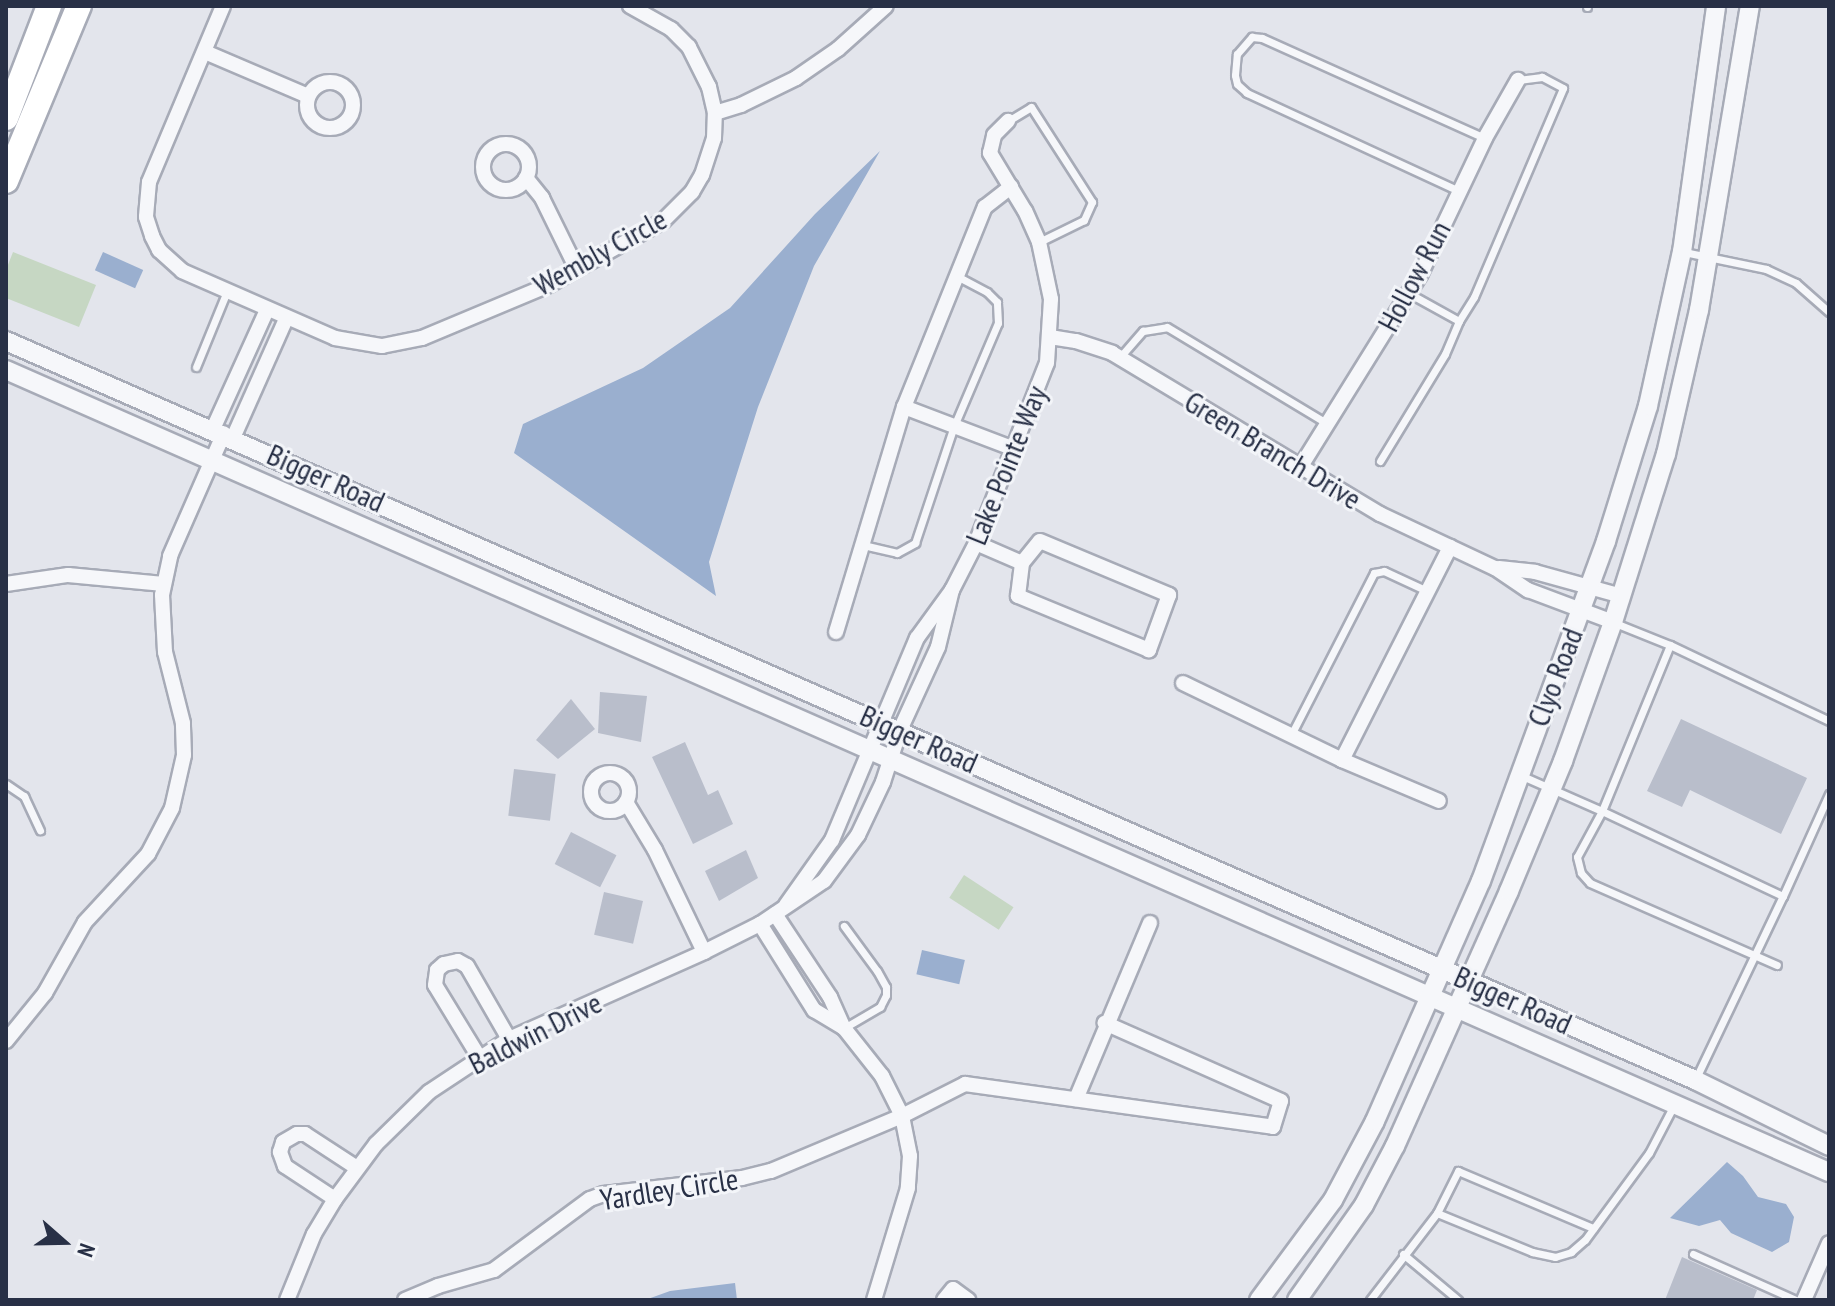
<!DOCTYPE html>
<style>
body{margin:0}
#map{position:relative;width:1835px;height:1306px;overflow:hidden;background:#e3e5ec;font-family:"PT Sans Narrow",sans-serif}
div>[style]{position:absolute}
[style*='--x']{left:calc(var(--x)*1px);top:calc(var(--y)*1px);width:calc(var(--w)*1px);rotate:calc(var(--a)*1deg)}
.green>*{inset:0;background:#c6d7c3;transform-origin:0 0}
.water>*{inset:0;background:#9aafcf;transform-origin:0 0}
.building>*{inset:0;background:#b9becb;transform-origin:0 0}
.roads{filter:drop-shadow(2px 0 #a7abb7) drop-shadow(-2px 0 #a7abb7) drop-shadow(0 2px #a7abb7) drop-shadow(0 -2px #a7abb7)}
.service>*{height:7px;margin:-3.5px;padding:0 3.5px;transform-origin:3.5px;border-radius:3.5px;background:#f6f7fa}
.minor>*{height:14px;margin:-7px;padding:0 7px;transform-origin:7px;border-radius:7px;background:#f6f7fa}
.minor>.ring{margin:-7px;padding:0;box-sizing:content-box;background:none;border:14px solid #f6f7fa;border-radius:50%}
.tertiary>*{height:18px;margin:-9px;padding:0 9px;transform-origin:9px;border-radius:9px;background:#f6f7fa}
.primary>*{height:24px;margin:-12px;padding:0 12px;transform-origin:12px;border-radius:12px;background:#fff}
span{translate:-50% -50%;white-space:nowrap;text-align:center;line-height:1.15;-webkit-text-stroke:6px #f3f5f9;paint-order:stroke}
.street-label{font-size:30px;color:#283046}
.frame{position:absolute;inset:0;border:8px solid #283046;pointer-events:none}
.north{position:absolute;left:24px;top:1202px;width:80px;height:80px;-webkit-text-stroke:6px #f3f5f9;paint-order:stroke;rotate:110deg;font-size:22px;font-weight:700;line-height:32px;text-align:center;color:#283046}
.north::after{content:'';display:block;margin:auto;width:28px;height:36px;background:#283046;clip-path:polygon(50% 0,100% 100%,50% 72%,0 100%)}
</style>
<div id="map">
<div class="green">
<i style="clip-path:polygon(13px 252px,96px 285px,79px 327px,6px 298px,6px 270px)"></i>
<i style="left:964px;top:875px;width:59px;height:27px;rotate:33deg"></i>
</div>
<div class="water">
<i style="clip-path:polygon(880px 151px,814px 266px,758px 407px,709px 562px,716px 596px,514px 453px,523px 424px,643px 368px,730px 308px,815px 214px)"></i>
<i style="left:103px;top:252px;width:44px;height:20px;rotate:24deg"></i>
<i style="left:922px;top:950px;width:44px;height:25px;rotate:13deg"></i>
<i style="clip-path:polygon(1727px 1162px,1743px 1176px,1758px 1197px,1786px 1204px,1794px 1217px,1789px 1242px,1772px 1252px,1731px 1233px,1720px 1220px,1699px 1226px,1670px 1218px)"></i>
<i style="clip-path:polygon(735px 1283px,737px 1300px,645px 1300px,670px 1291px)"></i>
</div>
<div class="building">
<i style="clip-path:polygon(600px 692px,647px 696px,641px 742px,598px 733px)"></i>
<i style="clip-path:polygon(571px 699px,595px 729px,558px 759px,536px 740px)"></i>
<i style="clip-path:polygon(1681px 719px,1807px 778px,1781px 834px,1690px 790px,1682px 807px,1647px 791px)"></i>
<i style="clip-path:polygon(685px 742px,708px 795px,718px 790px,733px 824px,693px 844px,652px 757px)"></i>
<i style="left:514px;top:769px;width:42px;height:47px;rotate:7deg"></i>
<i style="left:571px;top:832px;width:51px;height:36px;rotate:27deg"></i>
<i style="clip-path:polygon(746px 850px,758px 878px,719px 901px,705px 871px)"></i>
<i style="left:604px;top:892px;width:40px;height:44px;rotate:13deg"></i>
<i style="clip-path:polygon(1682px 1257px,1757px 1290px,1753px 1300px,1665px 1300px)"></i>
</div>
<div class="roads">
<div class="service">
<i style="--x:1587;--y:7;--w:1;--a:-90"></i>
<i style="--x:1008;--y:121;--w:27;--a:-31"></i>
<i style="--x:1031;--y:107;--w:113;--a:57.3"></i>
<i style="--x:1092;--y:202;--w:20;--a:114"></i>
<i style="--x:1084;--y:220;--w:50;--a:153.9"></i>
<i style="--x:1459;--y:191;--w:234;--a:-155.2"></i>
<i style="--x:1247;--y:93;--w:13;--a:-138"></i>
<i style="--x:1237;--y:84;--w:9;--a:-103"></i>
<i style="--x:1235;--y:75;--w:21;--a:-85"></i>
<i style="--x:1237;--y:54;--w:23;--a:-49"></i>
<i style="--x:1252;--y:37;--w:10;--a:6"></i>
<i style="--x:1262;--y:38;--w:244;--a:24.2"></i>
<i style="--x:1684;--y:252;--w:84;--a:11.7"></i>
<i style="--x:1766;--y:269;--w:33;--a:25"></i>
<i style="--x:1796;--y:283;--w:44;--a:41.3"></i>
<i style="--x:1459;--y:321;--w:28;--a:-58"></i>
<i style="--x:1474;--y:297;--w:227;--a:-66.9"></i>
<i style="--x:1563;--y:88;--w:24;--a:-152"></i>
<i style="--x:1542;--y:77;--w:24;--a:173"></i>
<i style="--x:1120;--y:357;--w:35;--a:-49"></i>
<i style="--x:1143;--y:331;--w:24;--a:-9"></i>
<i style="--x:1167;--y:327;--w:186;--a:31.1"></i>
<i style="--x:196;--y:367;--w:82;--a:-67.8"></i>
<i style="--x:1380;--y:461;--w:125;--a:-58.7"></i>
<i style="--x:1445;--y:354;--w:36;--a:-67"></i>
<i style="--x:1459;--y:321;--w:56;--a:-151.1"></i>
<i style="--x:863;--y:545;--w:35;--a:13"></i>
<i style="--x:897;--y:553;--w:21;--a:-29"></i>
<i style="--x:915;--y:543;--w:123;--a:-71.6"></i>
<i style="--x:954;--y:426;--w:112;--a:-66.9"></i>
<i style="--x:998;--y:323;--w:21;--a:-93"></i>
<i style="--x:997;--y:302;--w:14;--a:-135"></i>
<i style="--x:987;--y:292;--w:34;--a:-152"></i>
<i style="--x:1615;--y:623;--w:59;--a:21.8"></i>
<i style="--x:1670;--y:645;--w:179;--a:112.3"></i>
<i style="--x:1602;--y:811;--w:200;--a:25.2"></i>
<i style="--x:1783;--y:896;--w:112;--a:-65.7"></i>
<i style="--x:1670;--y:645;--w:176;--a:25.5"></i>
<i style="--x:1291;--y:735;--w:182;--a:-62.9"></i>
<i style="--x:1374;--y:573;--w:10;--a:-11"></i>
<i style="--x:1384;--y:571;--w:47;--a:24.9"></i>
<i style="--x:1520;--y:775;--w:90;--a:23.7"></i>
<i style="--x:1602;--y:811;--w:52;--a:118.5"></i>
<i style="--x:1577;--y:857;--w:16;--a:76"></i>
<i style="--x:1581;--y:873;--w:13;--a:48"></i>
<i style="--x:1590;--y:883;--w:204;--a:23.7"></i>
<i style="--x:6;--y:784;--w:22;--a:34"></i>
<i style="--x:24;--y:796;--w:38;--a:65"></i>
<i style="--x:844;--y:1028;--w:42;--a:-30.3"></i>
<i style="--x:880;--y:1007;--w:13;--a:-63"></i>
<i style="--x:886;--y:995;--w:8;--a:-90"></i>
<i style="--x:886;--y:987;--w:18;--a:-119"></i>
<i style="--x:877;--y:971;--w:56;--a:-126.3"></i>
<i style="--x:1696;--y:1078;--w:202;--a:-64.5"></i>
<i style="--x:1437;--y:1213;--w:47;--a:-63.4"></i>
<i style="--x:1458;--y:1171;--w:147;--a:22.9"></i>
<i style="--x:1403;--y:1254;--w:72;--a:39.9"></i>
<i style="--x:1693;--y:1254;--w:113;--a:24.1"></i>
<i style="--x:1370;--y:1300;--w:110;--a:-52.4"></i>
<i style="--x:1437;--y:1213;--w:103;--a:22.3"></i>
<i style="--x:1532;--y:1252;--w:24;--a:12"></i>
<i style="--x:1555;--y:1257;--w:17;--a:-17"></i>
<i style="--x:1571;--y:1252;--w:18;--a:-41"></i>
<i style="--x:1585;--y:1240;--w:108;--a:-53.7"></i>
<i style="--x:1649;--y:1153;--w:54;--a:-62.5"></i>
</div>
<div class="minor">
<i style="--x:223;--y:6;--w:191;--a:112.8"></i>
<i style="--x:149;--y:182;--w:35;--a:95"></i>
<i style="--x:146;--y:217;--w:20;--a:72"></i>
<i style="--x:152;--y:236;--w:16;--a:63"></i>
<i style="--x:159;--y:250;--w:31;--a:42"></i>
<i style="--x:182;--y:271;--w:167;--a:23.6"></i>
<i style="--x:335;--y:338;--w:48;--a:9.7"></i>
<i style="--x:382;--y:346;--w:41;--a:-11.3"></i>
<i style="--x:422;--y:338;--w:138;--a:-22.7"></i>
<i style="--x:549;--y:285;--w:131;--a:-29.3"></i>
<i style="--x:663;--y:221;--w:41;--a:-45"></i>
<i style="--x:692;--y:192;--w:20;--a:-60"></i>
<i style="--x:702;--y:175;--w:39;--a:-72"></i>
<i style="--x:714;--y:138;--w:25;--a:-88"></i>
<i style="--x:715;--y:113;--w:27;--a:-103"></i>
<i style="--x:709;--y:87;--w:45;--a:-116.6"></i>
<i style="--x:689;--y:47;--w:25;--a:-135"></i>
<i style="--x:671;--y:29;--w:47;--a:-150.7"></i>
<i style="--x:205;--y:52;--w:112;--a:23.1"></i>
<i class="ring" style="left:307px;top:82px;width:32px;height:32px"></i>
<i style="--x:715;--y:113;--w:27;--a:-17"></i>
<i style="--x:741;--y:105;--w:61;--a:-26.1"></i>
<i style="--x:796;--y:78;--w:51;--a:-34.6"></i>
<i style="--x:838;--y:49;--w:64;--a:-41.9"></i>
<i class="ring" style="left:483px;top:144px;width:32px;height:32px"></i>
<i style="--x:526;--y:178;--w:26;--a:51"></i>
<i style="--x:542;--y:198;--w:79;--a:63.8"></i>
<i style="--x:1050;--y:337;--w:26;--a:9"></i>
<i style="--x:1076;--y:341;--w:38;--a:18"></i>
<i style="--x:1112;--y:353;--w:313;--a:31"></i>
<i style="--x:1380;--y:514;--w:127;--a:25.2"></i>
<i style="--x:1495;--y:568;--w:40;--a:34"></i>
<i style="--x:1528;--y:590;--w:91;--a:20.6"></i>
<i style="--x:904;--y:407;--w:116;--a:20.8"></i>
<i style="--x:213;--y:429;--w:131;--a:-65.6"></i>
<i style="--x:233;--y:438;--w:130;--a:-66"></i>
<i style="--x:1301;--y:466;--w:227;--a:-58.1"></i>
<i style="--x:1421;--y:273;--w:149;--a:-64.6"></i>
<i style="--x:1485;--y:138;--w:67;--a:-60.4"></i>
<i style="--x:976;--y:543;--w:50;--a:23.5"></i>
<i style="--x:1022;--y:563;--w:28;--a:-51"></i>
<i style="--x:1040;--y:541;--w:140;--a:22.7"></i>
<i style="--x:1169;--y:595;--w:59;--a:110"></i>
<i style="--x:1149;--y:650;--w:142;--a:-157.6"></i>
<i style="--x:1018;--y:596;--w:33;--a:-83"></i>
<i style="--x:1499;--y:568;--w:36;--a:6"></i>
<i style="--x:1535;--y:572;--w:90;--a:15.4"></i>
<i style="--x:6;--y:584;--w:63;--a:-8.3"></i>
<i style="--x:68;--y:575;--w:96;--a:5.4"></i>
<i style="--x:836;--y:632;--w:235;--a:-73.2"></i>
<i style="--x:904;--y:407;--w:216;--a:-68"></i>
<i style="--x:985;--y:207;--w:33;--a:-38"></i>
<i style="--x:1183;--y:683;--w:177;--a:25.8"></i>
<i style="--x:1342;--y:760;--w:105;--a:22.9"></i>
<i style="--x:1342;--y:760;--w:239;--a:-63.1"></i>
<i class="ring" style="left:591px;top:773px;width:24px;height:24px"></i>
<i style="--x:626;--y:802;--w:56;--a:58.9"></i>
<i style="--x:655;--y:850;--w:113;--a:64.3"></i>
<i style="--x:786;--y:905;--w:80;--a:-54.7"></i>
<i style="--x:832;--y:840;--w:219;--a:-67.2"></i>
<i style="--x:917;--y:638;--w:59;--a:-53.9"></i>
<i style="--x:952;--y:590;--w:53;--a:-62.9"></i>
<i style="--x:976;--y:543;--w:193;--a:-68.5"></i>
<i style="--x:1047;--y:363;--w:64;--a:-86.4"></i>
<i style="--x:1051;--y:299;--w:58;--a:-101.9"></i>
<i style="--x:1039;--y:242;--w:34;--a:-114"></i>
<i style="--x:1025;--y:211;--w:68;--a:-121.1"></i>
<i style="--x:990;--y:153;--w:18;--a:-77"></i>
<i style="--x:994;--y:135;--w:20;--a:-45"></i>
<i style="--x:775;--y:914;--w:100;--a:56.5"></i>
<i style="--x:830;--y:997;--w:34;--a:66"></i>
<i style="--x:844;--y:1028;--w:61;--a:51.6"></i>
<i style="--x:882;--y:1076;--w:45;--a:63.4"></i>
<i style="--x:902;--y:1116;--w:41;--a:78.7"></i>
<i style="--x:910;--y:1156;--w:32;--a:94"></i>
<i style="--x:908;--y:1188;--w:117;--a:106.9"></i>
<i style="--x:760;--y:924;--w:102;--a:57.9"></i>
<i style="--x:814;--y:1010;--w:35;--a:31"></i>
<i style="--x:6;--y:1041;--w:62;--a:-50.9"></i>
<i style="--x:45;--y:993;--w:81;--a:-60.6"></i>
<i style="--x:85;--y:922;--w:93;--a:-47.2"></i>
<i style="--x:148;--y:854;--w:52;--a:-62.4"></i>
<i style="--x:172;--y:808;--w:54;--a:-77.2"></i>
<i style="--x:184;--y:755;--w:32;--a:-92"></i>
<i style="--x:183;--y:723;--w:73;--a:-104.2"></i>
<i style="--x:165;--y:652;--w:57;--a:-93"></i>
<i style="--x:162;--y:595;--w:40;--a:-78"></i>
<i style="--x:170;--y:556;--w:134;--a:-66.3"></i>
<i style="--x:479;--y:1057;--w:84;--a:-121.4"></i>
<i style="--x:435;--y:985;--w:15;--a:-82"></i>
<i style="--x:437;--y:970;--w:9;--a:-41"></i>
<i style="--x:444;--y:964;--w:14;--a:-12"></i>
<i style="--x:458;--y:961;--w:10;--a:29"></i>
<i style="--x:467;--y:966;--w:84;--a:60.1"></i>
<i style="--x:1076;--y:1099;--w:191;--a:-67.2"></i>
<i style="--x:335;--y:1199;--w:60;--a:-146.6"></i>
<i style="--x:285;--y:1166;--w:15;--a:-110"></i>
<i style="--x:280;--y:1152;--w:10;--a:-73"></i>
<i style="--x:283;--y:1142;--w:16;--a:-30"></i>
<i style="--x:297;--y:1134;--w:8;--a:0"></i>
<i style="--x:305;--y:1134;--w:62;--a:33.2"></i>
<i style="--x:287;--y:1300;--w:71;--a:-67.8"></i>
<i style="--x:314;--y:1234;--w:41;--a:-59"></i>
<i style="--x:335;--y:1199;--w:69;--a:-53.3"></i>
<i style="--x:376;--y:1144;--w:74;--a:-44.5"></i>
<i style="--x:429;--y:1092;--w:96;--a:-33.5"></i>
<i style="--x:509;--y:1039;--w:214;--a:-24"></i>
<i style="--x:704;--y:952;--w:63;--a:-26.6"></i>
<i style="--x:760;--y:924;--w:77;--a:-33.9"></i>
<i style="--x:824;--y:881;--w:57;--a:-53.5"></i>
<i style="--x:858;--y:835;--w:59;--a:-64.7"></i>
<i style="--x:883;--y:782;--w:55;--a:-71.9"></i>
<i style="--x:900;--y:730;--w:91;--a:-65.4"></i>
<i style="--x:938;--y:647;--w:59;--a:-76.2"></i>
<i style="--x:405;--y:1300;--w:36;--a:-23"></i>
<i style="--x:438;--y:1286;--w:58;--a:-15.9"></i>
<i style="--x:494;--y:1270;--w:119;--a:-36.5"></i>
<i style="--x:590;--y:1199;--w:15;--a:-20"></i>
<i style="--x:604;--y:1194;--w:139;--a:-6.6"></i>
<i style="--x:742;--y:1178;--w:30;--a:-14"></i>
<i style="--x:771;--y:1171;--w:142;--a:-22.8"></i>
<i style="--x:902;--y:1116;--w:71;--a:-26.9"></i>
<i style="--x:965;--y:1084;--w:311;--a:7.9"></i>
<i style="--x:1273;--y:1127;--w:27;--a:-73"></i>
<i style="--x:1281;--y:1101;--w:193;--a:-156.1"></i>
<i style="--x:944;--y:1300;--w:14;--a:-51"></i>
<i style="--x:953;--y:1289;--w:19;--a:36"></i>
<i style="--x:1804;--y:1300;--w:62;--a:-66.3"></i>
</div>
<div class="tertiary">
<i style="--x:6;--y:341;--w:1844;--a:23.63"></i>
<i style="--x:1695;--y:1080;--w:149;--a:26.2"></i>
<i style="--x:6;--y:370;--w:1992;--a:23.75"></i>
<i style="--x:1259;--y:1300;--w:124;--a:-53.5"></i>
<i style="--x:1333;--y:1200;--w:89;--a:-62"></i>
<i style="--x:1375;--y:1121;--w:262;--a:-66.2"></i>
<i style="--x:1481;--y:881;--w:362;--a:-69.8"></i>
<i style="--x:1606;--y:541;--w:141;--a:-72.7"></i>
<i style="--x:1648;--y:406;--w:158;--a:-77.6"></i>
<i style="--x:1682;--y:252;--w:248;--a:-82.1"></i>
<i style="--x:1297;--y:1300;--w:116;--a:-54.8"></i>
<i style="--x:1364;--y:1205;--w:67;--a:-62.3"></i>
<i style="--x:1395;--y:1146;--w:279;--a:-65.9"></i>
<i style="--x:1509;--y:891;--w:141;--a:-67.4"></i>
<i style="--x:1563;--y:761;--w:148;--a:-70.2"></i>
<i style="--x:1613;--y:622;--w:176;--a:-72.5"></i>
<i style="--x:1666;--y:454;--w:148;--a:-77.1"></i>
<i style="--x:1699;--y:310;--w:308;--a:-80.5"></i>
</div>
<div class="primary">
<i style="--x:6;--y:118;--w:120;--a:-69"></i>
<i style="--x:6;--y:181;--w:190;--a:-67.4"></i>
</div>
</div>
<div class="street-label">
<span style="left:600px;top:252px;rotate:-29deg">Wembly Circle</span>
<span style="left:1414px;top:276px;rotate:-62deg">Hollow Run</span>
<span style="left:1273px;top:450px;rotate:31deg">Green Branch Drive</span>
<span style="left:1006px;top:465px;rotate:-68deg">Lake Pointe Way</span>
<span style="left:326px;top:478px;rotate:24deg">Bigger Road</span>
<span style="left:1555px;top:677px;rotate:-69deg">Clyo Road</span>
<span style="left:919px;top:739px;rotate:24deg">Bigger Road</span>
<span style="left:1513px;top:1000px;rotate:24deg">Bigger Road</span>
<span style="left:535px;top:1033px;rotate:-27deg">Baldwin Drive</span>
<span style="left:669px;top:1189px;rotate:-9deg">Yardley Circle</span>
</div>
<div class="frame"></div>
<div class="north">N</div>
</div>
